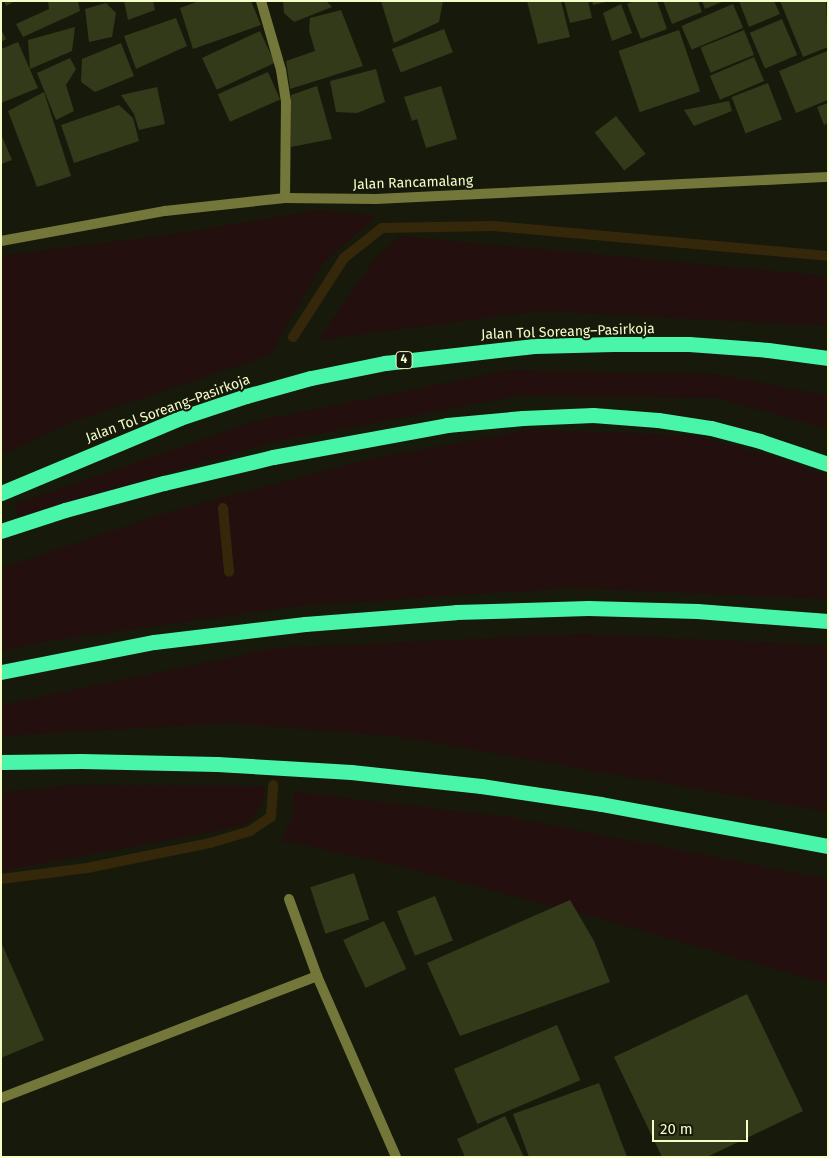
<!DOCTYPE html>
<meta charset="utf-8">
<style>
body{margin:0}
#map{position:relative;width:829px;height:1158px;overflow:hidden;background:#171a0b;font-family:"Fira Sans",sans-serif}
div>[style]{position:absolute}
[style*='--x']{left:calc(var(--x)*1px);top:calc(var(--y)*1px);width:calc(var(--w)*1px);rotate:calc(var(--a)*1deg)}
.green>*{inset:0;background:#240f0f}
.stream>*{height:10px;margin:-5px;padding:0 5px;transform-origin:5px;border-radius:5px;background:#35270a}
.building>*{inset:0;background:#323a19;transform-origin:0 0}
.lane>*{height:10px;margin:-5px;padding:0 5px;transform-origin:5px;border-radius:5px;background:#737739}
.street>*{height:10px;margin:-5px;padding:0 5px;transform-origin:5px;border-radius:5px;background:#737739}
.highway>*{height:15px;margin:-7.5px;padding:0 7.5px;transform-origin:7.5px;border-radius:7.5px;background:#49f6a9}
span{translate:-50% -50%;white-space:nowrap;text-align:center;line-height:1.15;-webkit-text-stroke:4px #171a0b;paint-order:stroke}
.shield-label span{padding:1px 4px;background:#171a0b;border:1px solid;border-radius:4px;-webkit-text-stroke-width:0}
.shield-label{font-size:12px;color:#f4fcc8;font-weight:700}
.street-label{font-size:14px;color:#f4fcc8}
.frame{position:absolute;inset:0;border:2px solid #f4fcc8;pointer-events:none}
.scale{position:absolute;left:652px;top:1120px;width:96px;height:22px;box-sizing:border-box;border:2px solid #f4fcc8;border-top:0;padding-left:6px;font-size:15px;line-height:18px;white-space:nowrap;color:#f4fcc8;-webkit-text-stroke:4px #171a0b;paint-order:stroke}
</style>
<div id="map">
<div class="green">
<i style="clip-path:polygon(320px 210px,377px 216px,324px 262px,270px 355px,77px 420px,1px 455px,1px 259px,5px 255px,175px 234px)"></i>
<i style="clip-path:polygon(400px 236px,828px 276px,828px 326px,540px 311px,318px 340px,374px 260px)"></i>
<i style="clip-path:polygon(509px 370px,715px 374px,828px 395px,828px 429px,717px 398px,519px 396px,273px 442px,18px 517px,15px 504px,256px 421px)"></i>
<i style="clip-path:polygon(532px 429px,697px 436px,774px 457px,828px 476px,828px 599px,572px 588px,299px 606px,43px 642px,1px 651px,1px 568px,171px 511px,369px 459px)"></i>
<i style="clip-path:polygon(581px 634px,828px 645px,828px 812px,400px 737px,230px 723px,1px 736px,1px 705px,275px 648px)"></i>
<i style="clip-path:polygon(71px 785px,264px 786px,263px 803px,249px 823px,213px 832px,1px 871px,1px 792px)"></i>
<i style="clip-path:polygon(294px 792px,509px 817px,828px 879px,828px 984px,594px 917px,394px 865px,280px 840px,292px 821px)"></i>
</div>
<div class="stream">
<i style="--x:293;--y:337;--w:94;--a:-57.2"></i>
<i style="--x:344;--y:258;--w:48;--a:-38.3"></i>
<i style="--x:382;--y:228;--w:111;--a:-1"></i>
<i style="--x:493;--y:226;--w:336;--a:5.1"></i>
<i style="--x:223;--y:508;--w:64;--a:84.6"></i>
<i style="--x:1;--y:879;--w:87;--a:-7.3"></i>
<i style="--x:87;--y:868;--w:126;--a:-11.5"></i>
<i style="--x:210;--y:843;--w:42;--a:-16.7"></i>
<i style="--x:250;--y:831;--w:25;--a:-34"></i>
<i style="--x:271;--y:817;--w:32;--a:-86"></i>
</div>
<div class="building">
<i style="clip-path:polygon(4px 1px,15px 1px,6px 6px)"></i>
<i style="clip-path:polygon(48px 1px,78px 1px,80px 11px,23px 37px,16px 24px,49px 9px)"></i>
<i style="clip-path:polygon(124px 1px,153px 1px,155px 10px,128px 20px)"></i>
<i style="clip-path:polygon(199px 1px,251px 1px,261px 25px,193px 49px,180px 8px)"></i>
<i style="clip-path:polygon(283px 1px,326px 1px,332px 7px,294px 22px,284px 13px)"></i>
<i style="clip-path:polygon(381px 1px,443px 1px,439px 22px,394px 43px)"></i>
<i style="clip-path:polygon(527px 1px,561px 1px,570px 37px,538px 44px)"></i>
<i style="clip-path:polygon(564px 1px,588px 1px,592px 18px,570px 23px)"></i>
<i style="clip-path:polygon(592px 1px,606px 1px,606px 2px,593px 5px)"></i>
<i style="clip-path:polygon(634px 1px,657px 1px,667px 29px,641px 39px,627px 4px)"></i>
<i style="clip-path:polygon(663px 1px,698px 1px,702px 12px,672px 24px)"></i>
<i style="clip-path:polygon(702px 1px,724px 1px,705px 9px)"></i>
<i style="clip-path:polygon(739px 1px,774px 1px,780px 14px,749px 27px)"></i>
<i style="clip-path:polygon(780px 1px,826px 1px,828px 47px,803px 57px)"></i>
<i style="clip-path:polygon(106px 3px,116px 13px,112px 37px,89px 42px,85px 9px)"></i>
<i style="clip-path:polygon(621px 4px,632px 33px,612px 41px,603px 13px)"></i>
<i style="left:733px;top:4px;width:26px;height:56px;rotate:67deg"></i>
<i style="clip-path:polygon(341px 10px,363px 66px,290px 89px,286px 61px,315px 51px,309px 30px,310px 18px)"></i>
<i style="clip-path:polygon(176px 18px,187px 46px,136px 69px,124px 36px)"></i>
<i style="left:782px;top:19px;width:39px;height:35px;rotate:67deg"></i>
<i style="clip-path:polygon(75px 27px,72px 51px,30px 69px,28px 40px)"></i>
<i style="clip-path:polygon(1px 29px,6px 39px,1px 42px)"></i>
<i style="left:444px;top:29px;width:25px;height:56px;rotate:69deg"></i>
<i style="left:679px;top:30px;width:65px;height:64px;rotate:71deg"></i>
<i style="left:744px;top:30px;width:27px;height:47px;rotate:68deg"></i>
<i style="left:260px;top:31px;width:35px;height:64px;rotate:65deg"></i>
<i style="clip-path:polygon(18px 42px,38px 88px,1px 103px,1px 49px)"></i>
<i style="clip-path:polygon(121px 43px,134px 76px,95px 92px,81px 82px,82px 59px)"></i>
<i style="clip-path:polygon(827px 51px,828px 100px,796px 113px,779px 71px)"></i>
<i style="left:754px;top:57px;width:26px;height:48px;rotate:67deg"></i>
<i style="clip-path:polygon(70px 58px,76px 69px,66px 85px,74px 111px,56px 120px,37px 73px)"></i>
<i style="clip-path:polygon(376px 69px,385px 102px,357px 113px,336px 112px,330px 81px)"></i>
<i style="left:268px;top:72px;width:30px;height:55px;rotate:66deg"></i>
<i style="left:768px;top:83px;width:39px;height:39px;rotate:69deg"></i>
<i style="clip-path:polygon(317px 86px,332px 139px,291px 147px,291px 95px)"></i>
<i style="clip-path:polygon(441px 86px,457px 139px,426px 148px,417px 119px,412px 121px,404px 97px)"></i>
<i style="clip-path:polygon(157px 87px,165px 124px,139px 130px,134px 114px,121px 95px)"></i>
<i style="clip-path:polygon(44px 92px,71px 176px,37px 187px,8px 111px)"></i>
<i style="clip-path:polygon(729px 101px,732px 111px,694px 126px,684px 110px)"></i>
<i style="clip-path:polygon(828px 103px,828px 123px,824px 125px,817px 107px)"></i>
<i style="clip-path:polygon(119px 105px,133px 118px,139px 141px,74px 163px,61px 125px)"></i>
<i style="left:616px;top:116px;width:48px;height:27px;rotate:52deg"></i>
<i style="clip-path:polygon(1px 134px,12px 160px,1px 164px)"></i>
<i style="left:354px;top:873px;width:49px;height:46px;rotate:72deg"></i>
<i style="left:435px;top:896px;width:48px;height:41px;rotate:68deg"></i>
<i style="clip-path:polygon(570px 900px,594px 941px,610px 982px,460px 1036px,427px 963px)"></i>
<i style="left:384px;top:921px;width:53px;height:45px;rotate:65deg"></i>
<i style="clip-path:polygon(1px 942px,44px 1040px,1px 1058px)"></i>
<i style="clip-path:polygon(747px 994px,803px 1111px,707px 1157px,662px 1157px,614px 1057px)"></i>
<i style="left:557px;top:1025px;width:60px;height:112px;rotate:67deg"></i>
<i style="clip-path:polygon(599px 1083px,627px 1157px,529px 1157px,513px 1114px)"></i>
<i style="clip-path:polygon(505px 1116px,524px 1157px,465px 1157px,457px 1139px)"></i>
</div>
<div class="lane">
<i style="--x:289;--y:899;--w:82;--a:70"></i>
</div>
<div class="street">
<i style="--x:261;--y:1;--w:72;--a:73.8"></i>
<i style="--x:281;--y:70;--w:33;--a:81"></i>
<i style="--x:286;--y:103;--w:95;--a:90.6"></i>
<i style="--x:1;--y:241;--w:167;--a:-10.4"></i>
<i style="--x:165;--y:211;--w:121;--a:-6.2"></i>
<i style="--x:285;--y:198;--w:91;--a:0.6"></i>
<i style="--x:376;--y:199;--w:453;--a:-2.8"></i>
<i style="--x:1;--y:1098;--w:339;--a:-21.1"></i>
<i style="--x:317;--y:976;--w:197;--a:66.4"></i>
</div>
<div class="highway">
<i style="--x:1;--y:493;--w:194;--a:-22.7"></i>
<i style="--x:180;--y:418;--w:70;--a:-18.4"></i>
<i style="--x:246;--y:396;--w:67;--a:-15.5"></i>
<i style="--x:311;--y:378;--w:76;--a:-11.5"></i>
<i style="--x:385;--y:363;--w:150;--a:-6.5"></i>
<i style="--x:534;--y:346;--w:79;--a:-1.5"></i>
<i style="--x:613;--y:344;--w:76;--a:0"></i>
<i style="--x:689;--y:344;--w:79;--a:4.3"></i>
<i style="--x:768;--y:350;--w:61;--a:7.6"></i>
<i style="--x:1;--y:531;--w:67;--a:-18.2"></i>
<i style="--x:65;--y:510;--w:103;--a:-15.3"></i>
<i style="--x:164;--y:483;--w:112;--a:-13.4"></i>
<i style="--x:273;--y:457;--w:177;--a:-10.4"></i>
<i style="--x:447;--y:425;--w:76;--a:-5.3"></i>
<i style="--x:523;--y:418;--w:70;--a:-2.5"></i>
<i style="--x:593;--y:415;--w:65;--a:4.4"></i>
<i style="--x:658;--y:420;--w:54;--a:8.6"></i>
<i style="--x:711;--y:428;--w:51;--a:14.9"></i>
<i style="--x:760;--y:441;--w:72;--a:18.7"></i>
<i style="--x:1;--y:672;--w:156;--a:-11.1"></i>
<i style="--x:154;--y:642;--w:152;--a:-6.8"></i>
<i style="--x:305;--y:624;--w:151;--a:-4.5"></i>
<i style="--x:456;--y:612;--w:132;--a:-1.7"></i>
<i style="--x:588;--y:608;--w:109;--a:1.6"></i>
<i style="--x:697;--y:611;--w:131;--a:4.4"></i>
<i style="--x:1;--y:762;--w:80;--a:-0.7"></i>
<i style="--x:81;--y:761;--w:136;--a:1.3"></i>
<i style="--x:217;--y:764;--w:134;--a:3.4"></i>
<i style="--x:351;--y:772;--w:131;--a:6.1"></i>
<i style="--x:481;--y:786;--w:121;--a:8.5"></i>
<i style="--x:601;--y:804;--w:231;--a:10.5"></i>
</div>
<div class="shield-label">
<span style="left:404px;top:360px">4</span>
</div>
<div class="street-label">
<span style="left:413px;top:183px;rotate:-2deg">Jalan Rancamalang</span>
<span style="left:568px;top:332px;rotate:-2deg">Jalan Tol Soreang–Pasirkoja</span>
<span style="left:168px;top:409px;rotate:-20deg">Jalan Tol Soreang–Pasirkoja</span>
</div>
<div class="frame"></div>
<div class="scale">20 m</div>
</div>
